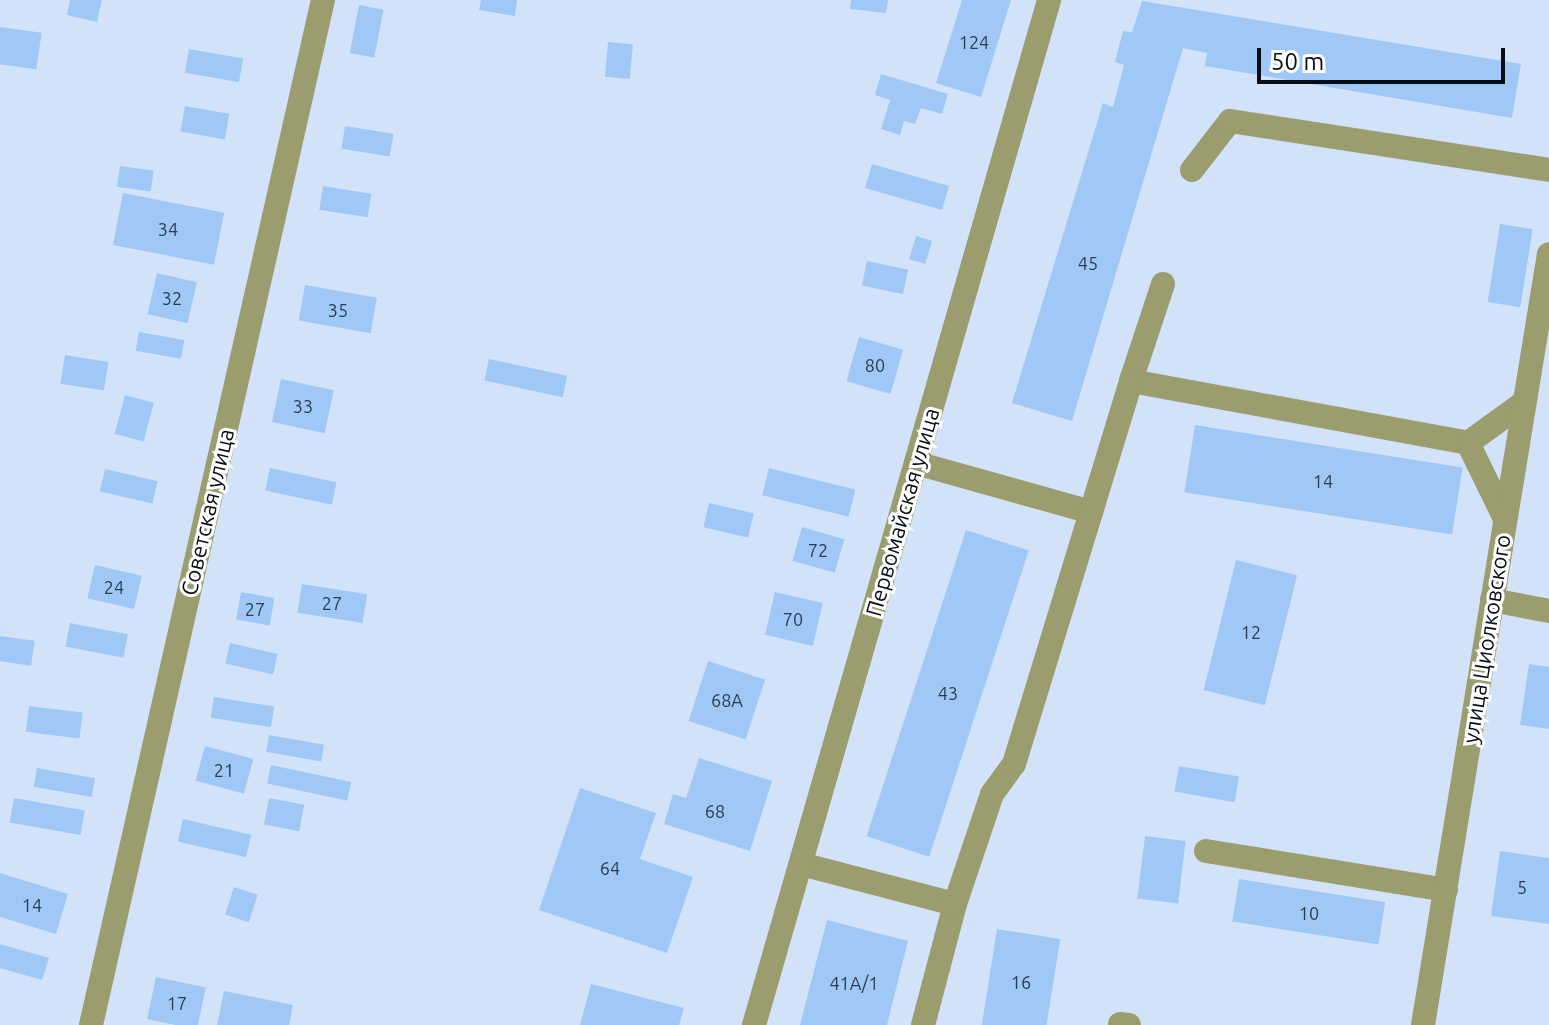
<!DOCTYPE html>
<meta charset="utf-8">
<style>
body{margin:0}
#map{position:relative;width:1549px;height:1025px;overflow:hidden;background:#d2e3f9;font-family:Ubuntu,sans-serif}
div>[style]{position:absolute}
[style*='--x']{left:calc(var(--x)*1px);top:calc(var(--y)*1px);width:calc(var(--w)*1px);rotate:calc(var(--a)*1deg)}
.building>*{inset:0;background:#a0c8f7;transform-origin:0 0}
.minor>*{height:24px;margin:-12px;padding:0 12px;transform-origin:12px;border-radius:12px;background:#9b9d6f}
span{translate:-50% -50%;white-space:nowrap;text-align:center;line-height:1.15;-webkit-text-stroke:6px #fff;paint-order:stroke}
.number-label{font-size:18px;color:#2d3c4d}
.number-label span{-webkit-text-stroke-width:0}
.street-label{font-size:22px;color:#070d14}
.scale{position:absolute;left:1257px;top:48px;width:248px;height:36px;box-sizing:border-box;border:4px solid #070d14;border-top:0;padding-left:10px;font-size:24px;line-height:28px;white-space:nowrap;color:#070d14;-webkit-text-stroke:6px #fff;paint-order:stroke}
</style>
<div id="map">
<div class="building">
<i style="clip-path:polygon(70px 0,102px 0,97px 22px,67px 15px)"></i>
<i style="clip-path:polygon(481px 0,517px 0,515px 16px,479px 10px)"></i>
<i style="clip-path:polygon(851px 0,888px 0,886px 13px,850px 9px)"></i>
<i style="clip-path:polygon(962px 0,1011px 0,981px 97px,936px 83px)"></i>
<i style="clip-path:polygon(1142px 1px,1521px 64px,1512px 118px,1205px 66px,1207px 53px,1183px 48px,1072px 421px,1012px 403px,1103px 103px,1113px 107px,1124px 65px,1115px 62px,1123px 31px,1132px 32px)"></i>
<i style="left:359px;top:5px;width:25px;height:49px;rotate:11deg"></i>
<i style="left:0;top:27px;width:42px;height:37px;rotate:8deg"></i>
<i style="left:608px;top:42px;width:25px;height:35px;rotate:5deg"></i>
<i style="left:189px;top:49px;width:55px;height:24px;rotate:10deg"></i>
<i style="clip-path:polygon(881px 74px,948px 94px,942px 114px,921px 108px,915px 124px,904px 121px,900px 135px,881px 129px,890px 100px,875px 95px)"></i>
<i style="left:185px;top:106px;width:45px;height:26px;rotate:10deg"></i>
<i style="left:345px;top:126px;width:49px;height:23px;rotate:9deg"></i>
<i style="left:872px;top:164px;width:80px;height:25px;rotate:16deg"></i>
<i style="left:120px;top:166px;width:34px;height:21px;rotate:8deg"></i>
<i style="left:323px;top:186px;width:49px;height:24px;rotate:9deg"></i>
<i style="left:123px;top:193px;width:103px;height:53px;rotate:11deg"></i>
<i style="left:1500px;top:224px;width:33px;height:79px;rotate:9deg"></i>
<i style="left:916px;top:236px;width:17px;height:24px;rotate:17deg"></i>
<i style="left:867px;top:261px;width:42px;height:25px;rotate:12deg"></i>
<i style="left:157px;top:273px;width:41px;height:42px;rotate:13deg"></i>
<i style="left:305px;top:285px;width:73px;height:36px;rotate:10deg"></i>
<i style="left:139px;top:332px;width:46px;height:19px;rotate:10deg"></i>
<i style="left:859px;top:337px;width:46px;height:46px;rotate:16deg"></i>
<i style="left:65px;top:355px;width:44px;height:29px;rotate:9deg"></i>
<i style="left:489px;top:359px;width:80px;height:22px;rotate:12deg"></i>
<i style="left:281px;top:379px;width:54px;height:44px;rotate:12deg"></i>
<i style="left:125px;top:395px;width:30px;height:40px;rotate:15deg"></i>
<i style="left:1195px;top:425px;width:271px;height:68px;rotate:9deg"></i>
<i style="left:270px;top:468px;width:68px;height:23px;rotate:12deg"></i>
<i style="left:769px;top:468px;width:89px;height:28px;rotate:14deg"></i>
<i style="left:105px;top:469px;width:54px;height:23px;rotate:13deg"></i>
<i style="left:709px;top:503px;width:46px;height:25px;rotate:13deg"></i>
<i style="left:802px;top:527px;width:44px;height:35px;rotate:16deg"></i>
<i style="left:966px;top:530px;width:66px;height:322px;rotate:18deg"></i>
<i style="left:1236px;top:560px;width:63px;height:134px;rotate:14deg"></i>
<i style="left:95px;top:565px;width:48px;height:34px;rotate:13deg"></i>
<i style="left:302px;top:584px;width:66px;height:29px;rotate:9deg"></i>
<i style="left:241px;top:592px;width:34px;height:28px;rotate:10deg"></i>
<i style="left:775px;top:592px;width:49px;height:44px;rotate:13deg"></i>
<i style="left:70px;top:623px;width:59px;height:24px;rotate:11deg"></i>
<i style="left:0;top:636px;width:35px;height:25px;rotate:8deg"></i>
<i style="left:230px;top:643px;width:49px;height:21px;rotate:13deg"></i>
<i style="left:708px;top:661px;width:60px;height:63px;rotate:18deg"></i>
<i style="clip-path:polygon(1529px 664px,1549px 667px,1549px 729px,1520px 725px)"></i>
<i style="left:214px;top:697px;width:61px;height:21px;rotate:9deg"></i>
<i style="left:29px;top:706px;width:54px;height:26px;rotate:7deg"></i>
<i style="left:269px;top:735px;width:56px;height:17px;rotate:10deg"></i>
<i style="left:205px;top:746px;width:50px;height:36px;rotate:15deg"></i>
<i style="clip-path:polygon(699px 758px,772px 781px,750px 851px,664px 824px,673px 794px,686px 798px)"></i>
<i style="left:271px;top:765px;width:82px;height:19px;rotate:12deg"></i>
<i style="left:1179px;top:766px;width:61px;height:26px;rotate:10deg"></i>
<i style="left:37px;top:768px;width:59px;height:19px;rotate:10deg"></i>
<i style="clip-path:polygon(580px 788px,656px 813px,640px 859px,693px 877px,667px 953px,539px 910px)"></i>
<i style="left:14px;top:798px;width:72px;height:25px;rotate:10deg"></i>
<i style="left:269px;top:798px;width:36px;height:27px;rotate:11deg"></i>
<i style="left:183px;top:819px;width:70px;height:23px;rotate:13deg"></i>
<i style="left:1145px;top:836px;width:41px;height:63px;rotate:7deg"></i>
<i style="clip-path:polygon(1500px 851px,1549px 858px,1549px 924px,1491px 916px)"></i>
<i style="clip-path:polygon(0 873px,68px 894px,56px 934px,0 917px)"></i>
<i style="left:1239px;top:879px;width:148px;height:43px;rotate:9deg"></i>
<i style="left:234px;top:887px;width:25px;height:29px;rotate:18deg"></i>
<i style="clip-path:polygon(827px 920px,908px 941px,887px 1025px,800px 1025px)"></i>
<i style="left:997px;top:929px;width:64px;height:97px;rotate:9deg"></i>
<i style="clip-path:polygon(0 944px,49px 958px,42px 980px,0 968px)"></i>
<i style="left:156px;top:977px;width:51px;height:43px;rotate:12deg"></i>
<i style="clip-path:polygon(591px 984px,684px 1008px,679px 1025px,580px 1025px)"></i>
<i style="clip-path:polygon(224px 991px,293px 1005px,289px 1025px,217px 1025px)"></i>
</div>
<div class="minor">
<i style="--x:1192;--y:170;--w:62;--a:-52.2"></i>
<i style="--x:1230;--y:121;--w:323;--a:8.7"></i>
<i style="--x:1163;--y:284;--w:102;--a:108.3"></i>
<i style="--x:1131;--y:381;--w:343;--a:10.4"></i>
<i style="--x:1468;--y:443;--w:68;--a:-36"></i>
<i style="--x:1468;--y:443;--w:85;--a:64"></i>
<i style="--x:916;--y:463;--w:182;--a:15.6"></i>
<i style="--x:1492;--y:600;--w:58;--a:10.9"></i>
<i style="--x:1206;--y:851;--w:243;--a:9.2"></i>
<i style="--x:801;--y:864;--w:159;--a:14.6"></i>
<i style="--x:955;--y:904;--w:125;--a:104.8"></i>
<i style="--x:955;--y:904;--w:116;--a:-71.4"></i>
<i style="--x:992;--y:794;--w:37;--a:-54"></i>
<i style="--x:1014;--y:764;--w:400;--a:-73"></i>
<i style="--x:1120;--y:1024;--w:9;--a:6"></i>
<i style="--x:91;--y:1025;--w:1051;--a:-77.25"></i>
<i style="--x:754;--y:1025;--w:1067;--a:-73.94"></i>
<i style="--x:1423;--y:1025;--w:781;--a:-80.72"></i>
</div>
<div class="number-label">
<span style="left:974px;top:42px">124</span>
<span style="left:168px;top:229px">34</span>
<span style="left:1088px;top:263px">45</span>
<span style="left:172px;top:298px">32</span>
<span style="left:338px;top:310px">35</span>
<span style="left:875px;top:365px">80</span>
<span style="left:303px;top:406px">33</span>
<span style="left:1323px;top:481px">14</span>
<span style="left:818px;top:550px">72</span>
<span style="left:114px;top:587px">24</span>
<span style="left:332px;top:603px">27</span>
<span style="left:255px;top:609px">27</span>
<span style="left:793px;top:619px">70</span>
<span style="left:1251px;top:632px">12</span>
<span style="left:948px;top:693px">43</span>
<span style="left:727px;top:700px">68А</span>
<span style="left:224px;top:770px">21</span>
<span style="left:715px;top:811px">68</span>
<span style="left:610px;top:868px">64</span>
<span style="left:1522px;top:887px">5</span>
<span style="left:32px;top:905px">14</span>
<span style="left:1309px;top:913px">10</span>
<span style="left:1021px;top:982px">16</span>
<span style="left:854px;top:983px">41А/1</span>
<span style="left:177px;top:1003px">17</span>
</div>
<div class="street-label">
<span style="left:207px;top:512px;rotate:-77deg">Советская улица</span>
<span style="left:902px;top:512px;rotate:-74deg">Первомайская улица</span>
<span style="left:1486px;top:639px;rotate:-81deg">улица Циолковского</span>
</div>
<div class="scale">50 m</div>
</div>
